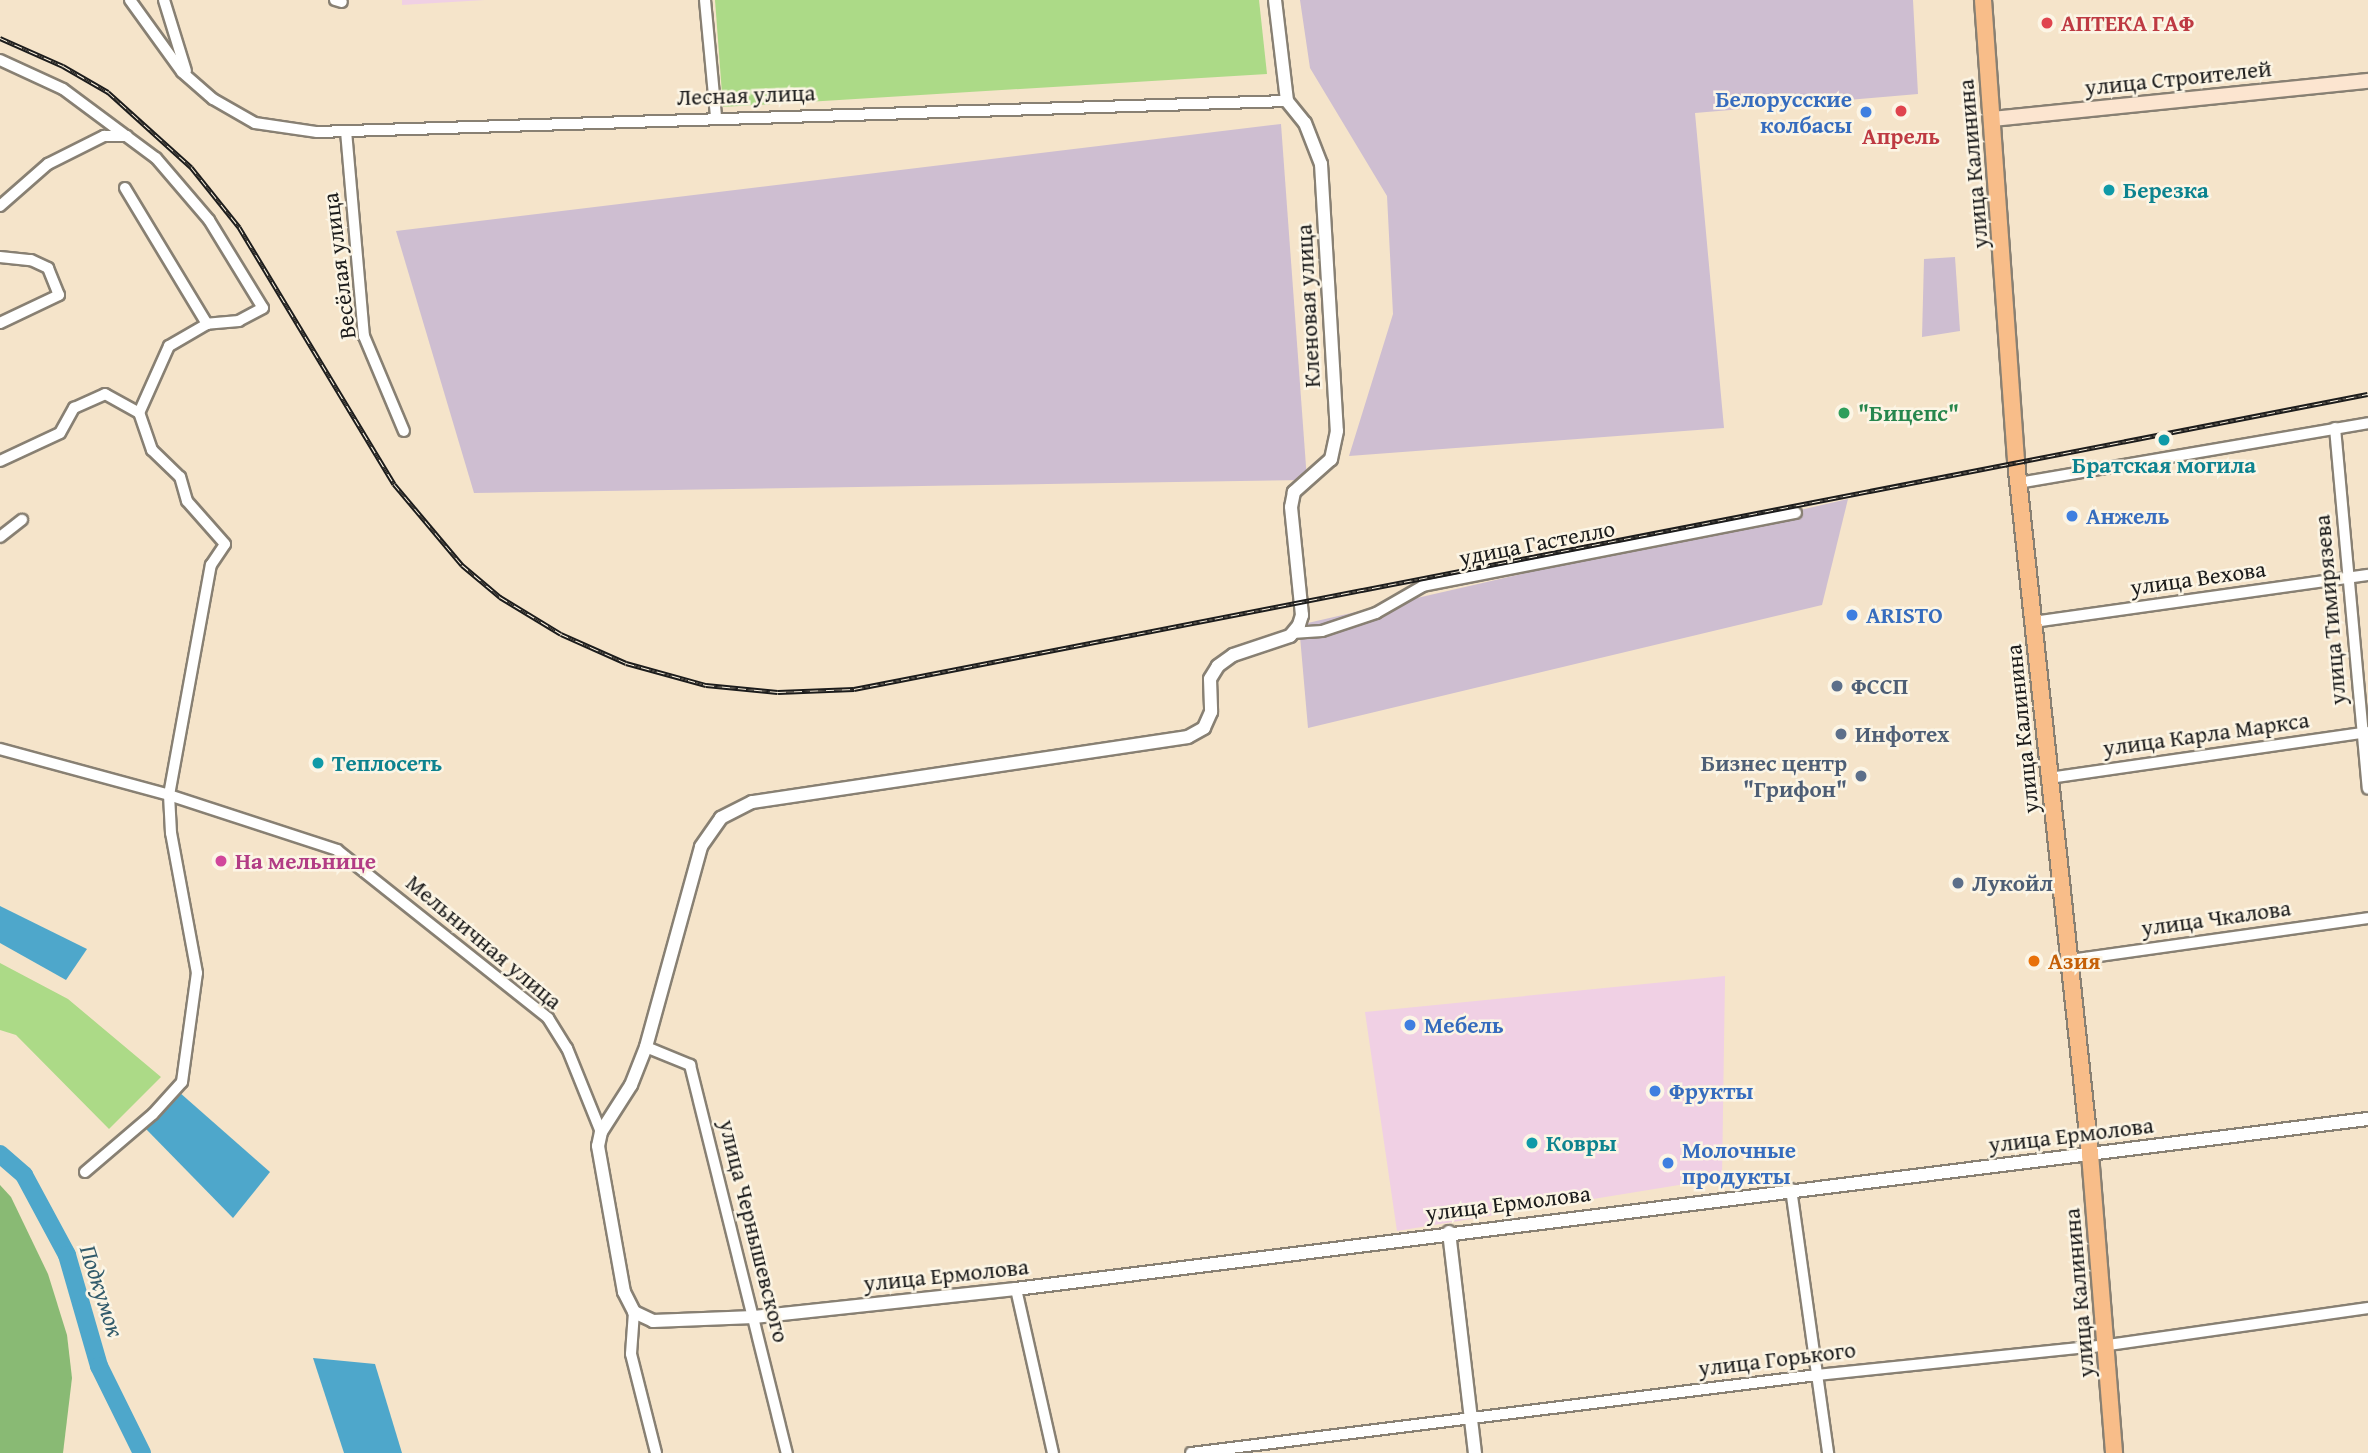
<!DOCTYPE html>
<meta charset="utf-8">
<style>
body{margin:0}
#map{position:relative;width:2368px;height:1453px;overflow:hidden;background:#f5e4ca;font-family:"Gentium Book Plus",serif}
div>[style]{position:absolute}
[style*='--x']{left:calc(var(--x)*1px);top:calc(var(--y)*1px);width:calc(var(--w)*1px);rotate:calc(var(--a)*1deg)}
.built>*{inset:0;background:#f0d0e4}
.industrial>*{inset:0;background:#cebed1}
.green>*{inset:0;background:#acda87}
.forest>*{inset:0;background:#89ba74}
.water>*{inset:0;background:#4ea7cb}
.river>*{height:18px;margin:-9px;padding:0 9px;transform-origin:9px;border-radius:9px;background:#4ea7cb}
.roads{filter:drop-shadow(2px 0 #888073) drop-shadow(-2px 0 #888073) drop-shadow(0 2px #888073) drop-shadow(0 -2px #888073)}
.minor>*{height:10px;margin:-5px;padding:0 5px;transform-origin:5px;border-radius:5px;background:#fff}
.tertiary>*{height:12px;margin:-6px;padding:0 6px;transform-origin:6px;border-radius:6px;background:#fff}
.secondary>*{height:14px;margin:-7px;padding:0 7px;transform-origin:7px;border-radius:7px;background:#fce5d0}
.primary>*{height:16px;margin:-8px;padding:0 8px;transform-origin:8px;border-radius:8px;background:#f8bd89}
.rail>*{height:5px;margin-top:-2.5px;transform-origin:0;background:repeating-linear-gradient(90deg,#fcf5e5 0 8px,#1c1c1c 0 16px);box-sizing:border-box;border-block:2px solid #1c1c1c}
.dots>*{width:19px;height:19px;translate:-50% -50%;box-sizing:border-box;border:4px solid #fcf5e5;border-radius:50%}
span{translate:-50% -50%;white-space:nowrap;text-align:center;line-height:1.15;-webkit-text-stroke:5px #fcf5e5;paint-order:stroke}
.health-label{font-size:23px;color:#be3a42;font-weight:700}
.left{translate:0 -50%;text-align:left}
.street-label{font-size:23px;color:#1c1c1c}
.shop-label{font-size:23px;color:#366cbe;font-weight:700}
.right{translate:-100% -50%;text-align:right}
.culture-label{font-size:23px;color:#0d838f;font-weight:700}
.leisure-label{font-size:23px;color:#27864d;font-weight:700}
.service-label{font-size:23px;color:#4e5e75;font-weight:700}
.hotel-label{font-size:23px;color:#b23c85;font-weight:700}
.food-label{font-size:23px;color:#c56008;font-weight:700}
.water-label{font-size:24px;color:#325b6b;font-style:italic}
</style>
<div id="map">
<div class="built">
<i style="clip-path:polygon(402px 0,485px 0,402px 5px)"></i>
<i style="clip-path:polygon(1725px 976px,1722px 1178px,1397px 1231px,1365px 1012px)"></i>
</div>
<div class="industrial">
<i style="clip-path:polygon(1300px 0,1913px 0,1918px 94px,1695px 113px,1724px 428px,1349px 456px,1393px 314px,1387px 196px,1310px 68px)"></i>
<i style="clip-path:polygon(1281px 124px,1307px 480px,474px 493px,396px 231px)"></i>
<i style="clip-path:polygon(1955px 257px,1960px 331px,1922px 337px,1924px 259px)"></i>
<i style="clip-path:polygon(1848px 499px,1822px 605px,1308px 728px,1299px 625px)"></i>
</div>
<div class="green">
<i style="clip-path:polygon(715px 0,1259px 0,1267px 74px,723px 107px)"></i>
<i style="clip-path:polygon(0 963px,68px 999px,161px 1077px,109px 1129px,16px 1035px,0 1030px)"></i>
</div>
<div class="forest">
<i style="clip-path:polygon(0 1185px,11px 1197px,48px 1274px,67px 1335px,72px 1378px,63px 1453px,0 1453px)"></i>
</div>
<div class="water">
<i style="clip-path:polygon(0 906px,87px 949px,66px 980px,0 943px)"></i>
<i style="clip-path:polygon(179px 1092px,270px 1172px,233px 1218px,146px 1129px)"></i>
<i style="clip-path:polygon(313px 1358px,375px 1364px,402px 1453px,344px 1453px)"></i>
</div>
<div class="river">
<i style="--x:0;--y:1154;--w:32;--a:41"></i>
<i style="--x:24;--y:1175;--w:91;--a:61.7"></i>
<i style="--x:67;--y:1255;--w:116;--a:73.9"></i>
<i style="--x:99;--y:1366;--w:97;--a:63.7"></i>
</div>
<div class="roads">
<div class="minor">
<i style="--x:130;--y:0;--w:89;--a:54.2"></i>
<i style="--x:182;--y:72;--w:41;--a:41.1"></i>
<i style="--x:213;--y:99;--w:48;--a:29.7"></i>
<i style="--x:255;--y:123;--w:63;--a:8.3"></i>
<i style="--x:317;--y:132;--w:970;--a:-1.83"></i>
<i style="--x:164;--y:0;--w:74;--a:72.8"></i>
<i style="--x:335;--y:0;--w:7;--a:16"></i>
<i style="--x:705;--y:0;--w:117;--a:84.6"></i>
<i style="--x:0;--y:60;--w:69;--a:24.7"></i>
<i style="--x:63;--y:89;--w:116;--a:36.6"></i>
<i style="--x:156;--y:158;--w:82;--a:49.5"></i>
<i style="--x:209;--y:220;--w:103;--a:58.5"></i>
<i style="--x:263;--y:308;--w:27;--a:152"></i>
<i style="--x:239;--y:321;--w:32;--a:175"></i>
<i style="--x:207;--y:324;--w:44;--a:149.9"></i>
<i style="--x:169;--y:346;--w:73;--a:114.1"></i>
<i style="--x:346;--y:131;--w:206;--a:85"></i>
<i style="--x:364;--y:336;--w:103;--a:67.2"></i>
<i style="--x:125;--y:188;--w:159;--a:58.9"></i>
<i style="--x:0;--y:206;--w:64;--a:-41.2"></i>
<i style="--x:48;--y:164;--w:63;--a:-26.6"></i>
<i style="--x:104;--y:136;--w:23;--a:0"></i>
<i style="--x:0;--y:257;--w:31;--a:6"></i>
<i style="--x:31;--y:260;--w:19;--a:25"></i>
<i style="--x:48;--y:268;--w:29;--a:68"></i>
<i style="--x:59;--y:295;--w:65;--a:154.6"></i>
<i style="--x:2335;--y:428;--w:362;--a:84.8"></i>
<i style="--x:0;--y:461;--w:66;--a:-25"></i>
<i style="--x:60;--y:433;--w:29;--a:-61"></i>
<i style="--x:74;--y:408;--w:34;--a:-24"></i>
<i style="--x:105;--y:394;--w:39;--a:29"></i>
<i style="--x:2018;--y:483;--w:355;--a:-9.7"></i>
<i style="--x:0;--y:537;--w:28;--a:-38"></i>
<i style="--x:2033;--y:622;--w:338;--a:-8"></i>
<i style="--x:1292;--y:633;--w:30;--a:-4"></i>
<i style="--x:1322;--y:631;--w:57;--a:-18.4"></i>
<i style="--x:1376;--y:613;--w:54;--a:-29.9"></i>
<i style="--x:1423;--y:586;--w:380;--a:-11.1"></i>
<i style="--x:0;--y:749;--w:175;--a:15.2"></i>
<i style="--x:169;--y:795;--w:177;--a:18.1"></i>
<i style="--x:337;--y:850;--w:270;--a:38.5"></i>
<i style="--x:548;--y:1018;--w:36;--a:58"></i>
<i style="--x:567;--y:1048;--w:91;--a:68"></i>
<i style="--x:2049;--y:778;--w:322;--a:-8.2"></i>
<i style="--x:2070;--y:960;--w:301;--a:-8"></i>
<i style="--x:646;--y:1047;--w:48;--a:22.2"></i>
<i style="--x:690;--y:1065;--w:400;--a:76"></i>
<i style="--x:85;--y:1172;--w:89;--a:-40.5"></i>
<i style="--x:153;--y:1114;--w:43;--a:-47.8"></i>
<i style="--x:182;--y:1082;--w:110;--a:-82.2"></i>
<i style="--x:197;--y:973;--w:142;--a:-100.5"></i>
<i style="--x:171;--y:833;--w:38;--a:-93"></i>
<i style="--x:169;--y:795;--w:234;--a:-79.7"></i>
<i style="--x:211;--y:565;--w:25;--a:-56"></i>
<i style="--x:225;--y:544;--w:57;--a:-131.5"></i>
<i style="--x:187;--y:501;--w:25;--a:-106"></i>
<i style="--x:180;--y:477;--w:39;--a:-136"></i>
<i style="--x:152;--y:450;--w:39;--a:-109"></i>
<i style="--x:1791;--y:1189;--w:267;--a:82"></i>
<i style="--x:1016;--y:1289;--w:168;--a:77.3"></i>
<i style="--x:634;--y:1312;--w:42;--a:94.1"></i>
<i style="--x:631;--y:1354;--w:102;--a:75.8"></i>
<i style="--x:1191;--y:1453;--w:631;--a:-7.1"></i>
<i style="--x:1817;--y:1375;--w:293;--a:-5.9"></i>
<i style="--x:2108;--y:1345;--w:263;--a:-8.1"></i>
</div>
<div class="tertiary">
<i style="--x:1275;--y:0;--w:102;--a:83.2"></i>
<i style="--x:1287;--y:101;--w:28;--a:51"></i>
<i style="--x:1305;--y:123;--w:44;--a:68.7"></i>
<i style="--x:1321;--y:164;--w:267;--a:86.6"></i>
<i style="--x:1337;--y:431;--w:29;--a:102"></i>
<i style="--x:1331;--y:459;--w:50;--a:138.3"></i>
<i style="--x:1294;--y:492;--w:15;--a:101"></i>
<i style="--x:1291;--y:507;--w:109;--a:84.2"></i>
<i style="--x:1302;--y:615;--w:10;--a:107"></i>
<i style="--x:1299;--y:625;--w:14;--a:129"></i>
<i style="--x:1290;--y:636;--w:60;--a:161.6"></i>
<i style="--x:1233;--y:655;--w:19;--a:144"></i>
<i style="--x:1218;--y:666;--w:15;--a:122"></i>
<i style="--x:1210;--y:679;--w:33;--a:88"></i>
<i style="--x:1211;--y:712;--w:17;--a:114"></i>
<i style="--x:1204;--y:728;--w:18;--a:151"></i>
<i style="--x:1188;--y:737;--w:441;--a:171.5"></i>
<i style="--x:752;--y:802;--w:35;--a:153"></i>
<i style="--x:721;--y:818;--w:35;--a:125"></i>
<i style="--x:701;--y:847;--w:207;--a:105.4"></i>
<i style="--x:646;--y:1047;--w:41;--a:111.5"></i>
<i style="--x:631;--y:1085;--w:56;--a:122.6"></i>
<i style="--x:601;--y:1132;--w:14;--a:102"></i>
<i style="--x:598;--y:1146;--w:148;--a:79.9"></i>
<i style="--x:624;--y:1292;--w:22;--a:63"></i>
<i style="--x:634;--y:1312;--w:21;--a:25"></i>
<i style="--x:653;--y:1321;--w:101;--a:-2.3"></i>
<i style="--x:754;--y:1317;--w:263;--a:-6.1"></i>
<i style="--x:1016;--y:1289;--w:1363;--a:-7.17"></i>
<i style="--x:1449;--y:1232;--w:223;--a:83.3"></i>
</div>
<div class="secondary">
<i style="--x:1992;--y:119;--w:378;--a:-5.8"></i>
</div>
<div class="primary">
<i style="--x:1983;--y:0;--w:462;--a:85.9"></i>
<i style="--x:2016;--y:461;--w:697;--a:83.9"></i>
<i style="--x:2090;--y:1154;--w:300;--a:85.4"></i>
</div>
</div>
<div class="rail">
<i style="--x:0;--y:38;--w:69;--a:24"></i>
<i style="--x:63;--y:66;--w:52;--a:30"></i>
<i style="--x:108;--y:92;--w:112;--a:42.1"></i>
<i style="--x:191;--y:167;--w:77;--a:51.3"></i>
<i style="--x:239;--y:227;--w:300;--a:58.9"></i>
<i style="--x:394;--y:484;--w:106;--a:50"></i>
<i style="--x:462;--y:565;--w:50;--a:40.1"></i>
<i style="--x:500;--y:597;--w:71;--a:31.2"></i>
<i style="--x:561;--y:634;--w:71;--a:24"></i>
<i style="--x:626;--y:663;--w:83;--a:15.4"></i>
<i style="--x:706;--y:685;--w:72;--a:5.6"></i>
<i style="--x:778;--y:692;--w:76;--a:-2.3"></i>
<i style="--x:854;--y:689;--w:1542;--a:-11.03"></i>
</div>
<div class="dots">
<i style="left:2047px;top:23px;background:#e0444e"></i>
<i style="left:1901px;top:111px;background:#e0444e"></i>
<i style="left:1866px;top:112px;background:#3f7fe0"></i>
<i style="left:2109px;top:190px;background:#0f9aa8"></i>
<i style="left:1844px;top:413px;background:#2e9e5b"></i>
<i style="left:2164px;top:440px;background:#0f9aa8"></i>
<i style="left:2072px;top:516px;background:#3f7fe0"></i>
<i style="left:1852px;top:615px;background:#3f7fe0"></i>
<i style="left:1837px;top:686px;background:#5c6f8a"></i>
<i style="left:1841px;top:734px;background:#5c6f8a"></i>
<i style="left:318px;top:763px;background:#0f9aa8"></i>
<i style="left:1861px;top:776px;background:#5c6f8a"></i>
<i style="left:221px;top:861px;background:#d1479c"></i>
<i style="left:1958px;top:883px;background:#5c6f8a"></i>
<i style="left:2034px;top:961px;background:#e8710a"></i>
<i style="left:1410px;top:1025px;background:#3f7fe0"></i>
<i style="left:1655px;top:1091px;background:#3f7fe0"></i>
<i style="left:1532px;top:1143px;background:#0f9aa8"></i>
<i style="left:1668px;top:1163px;background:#3f7fe0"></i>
</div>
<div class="health-label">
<span class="left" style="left:2061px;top:23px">АПТЕКА ГАФ</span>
<span style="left:1901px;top:136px">Апрель</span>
</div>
<div class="street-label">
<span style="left:2178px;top:78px;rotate:-6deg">улица Строителей</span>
<span style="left:746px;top:95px;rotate:-2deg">Лесная улица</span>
<span style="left:1973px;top:164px;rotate:-95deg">улица Калинина</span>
<span style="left:339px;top:266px;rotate:-97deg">Весёлая улица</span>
<span style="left:1308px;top:306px;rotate:-93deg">Кленовая улица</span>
<span style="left:1537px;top:543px;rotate:-11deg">удица Гастелло</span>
<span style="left:2198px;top:578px;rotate:-8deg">улица Вехова</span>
<span style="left:2330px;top:610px;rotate:-95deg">улица Тимирязева</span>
<span style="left:2022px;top:729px;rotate:-96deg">улица Калинина</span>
<span style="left:2206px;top:734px;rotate:-8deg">улица Карла Маркса</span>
<span style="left:2216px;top:918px;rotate:-8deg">улица Чкалова</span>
<span style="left:484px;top:942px;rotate:40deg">Мельничная улица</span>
<span style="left:2071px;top:1135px;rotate:-7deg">улица Ермолова</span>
<span style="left:1508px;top:1203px;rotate:-7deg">улица Ермолова</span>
<span style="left:754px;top:1231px;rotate:76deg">улица Чернышевского</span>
<span style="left:946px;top:1275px;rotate:-6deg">улица Ермолова</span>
<span style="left:2079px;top:1293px;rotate:-95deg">улица Калинина</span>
<span style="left:1777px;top:1359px;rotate:-7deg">улица Горького</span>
</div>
<div class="shop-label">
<span class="right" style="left:1852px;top:112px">Белорусские<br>колбасы</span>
<span class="left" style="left:2086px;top:516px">Анжель</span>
<span class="left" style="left:1866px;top:615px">ARISTO</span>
<span class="left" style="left:1424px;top:1025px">Мебель</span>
<span class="left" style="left:1669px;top:1091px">Фрукты</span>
<span class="left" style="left:1682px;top:1163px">Молочные<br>продукты</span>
</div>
<div class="culture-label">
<span class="left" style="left:2123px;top:190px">Березка</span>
<span style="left:2164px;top:465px">Братская могила</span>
<span class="left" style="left:332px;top:763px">Теплосеть</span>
<span class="left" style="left:1546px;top:1143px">Ковры</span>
</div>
<div class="leisure-label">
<span class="left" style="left:1858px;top:413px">"Бицепс"</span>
</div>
<div class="service-label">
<span class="left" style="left:1851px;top:686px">ФССП</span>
<span class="left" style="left:1855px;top:734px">Инфотех</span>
<span class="right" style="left:1847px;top:776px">Бизнес центр<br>"Грифон"</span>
<span class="left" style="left:1972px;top:883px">Лукойл</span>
</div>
<div class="hotel-label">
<span class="left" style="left:235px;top:861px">На мельнице</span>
</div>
<div class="food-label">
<span class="left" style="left:2048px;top:961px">Азия</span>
</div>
<div class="water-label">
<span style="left:102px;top:1291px;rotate:72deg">Подкумок</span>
</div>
</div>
